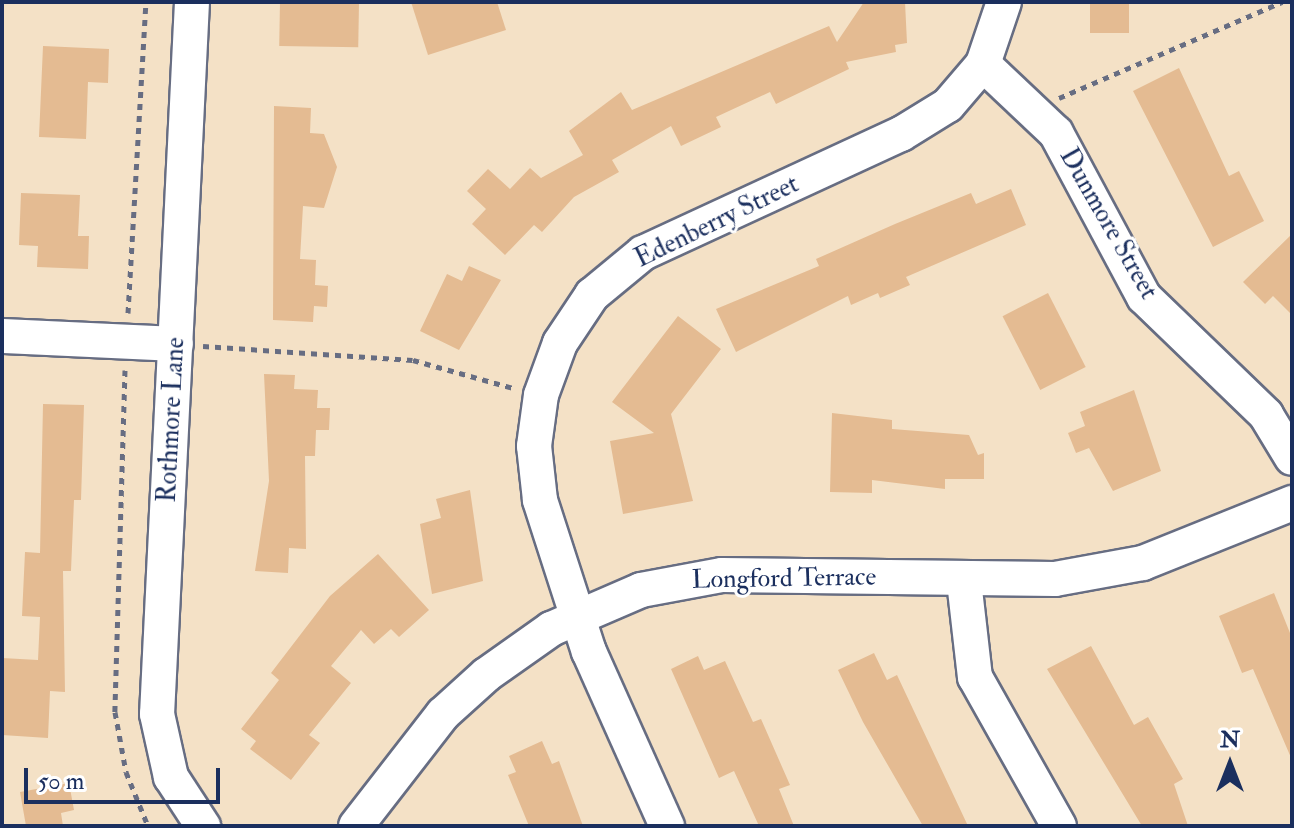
<!DOCTYPE html>
<style>
body{margin:0}
#map{position:relative;width:1294px;height:828px;overflow:hidden;background:#f4e1c6;font-family:"IM FELL Double Pica",serif}
div>[style]{position:absolute}
[style*='--x']{left:calc(var(--x)*1px);top:calc(var(--y)*1px);width:calc(var(--w)*1px);rotate:calc(var(--a)*1deg)}
.building>*{inset:0;background:#e4bb92;transform-origin:0 0}
.path>*{height:5px;margin-top:-2.5px;transform-origin:0;background:repeating-linear-gradient(90deg,#676d82 0 6px,transparent 0 12px)}
.roads{filter:drop-shadow(2px 0 #676d82) drop-shadow(-2px 0 #676d82) drop-shadow(0 2px #676d82) drop-shadow(0 -2px #676d82)}
.minor>*{height:34px;margin:-17px;padding:0 17px;transform-origin:17px;border-radius:17px;background:#fff}
span{translate:-50% -50%;white-space:nowrap;text-align:center;line-height:1.15;-webkit-text-stroke:6px #fff;paint-order:stroke}
.street-label{font-size:26px;color:#1b2f5e}
.frame{position:absolute;inset:0;border:4px solid #1b2f5e;pointer-events:none}
.north{position:absolute;left:1190px;top:724px;width:80px;height:80px;-webkit-text-stroke:6px #fff;paint-order:stroke;rotate:0deg;font-size:22px;font-weight:700;line-height:32px;text-align:center;color:#1b2f5e}
.north::after{content:'';display:block;margin:auto;width:28px;height:36px;background:#1b2f5e;clip-path:polygon(50% 0,100% 100%,50% 72%,0 100%)}
.scale{position:absolute;left:24px;top:768px;width:196px;height:36px;box-sizing:border-box;border:4px solid #1b2f5e;border-top:0;padding-left:10px;font-size:24px;line-height:28px;white-space:nowrap;color:#1b2f5e;-webkit-text-stroke:6px #fff;paint-order:stroke}
</style>
<div id="map">
<div class="building">
<i style="left:280px;top:2px;width:79px;height:44px;rotate:1deg"></i>
<i style="clip-path:polygon(411px 2px,497px 2px,506px 30px,428px 55px)"></i>
<i style="clip-path:polygon(864px 2px,905px 2px,907px 43px,895px 45px,896px 52px,846px 62px,849px 69px,776px 104px,770px 92px,716px 117px,721px 127px,681px 146px,671px 126px,612px 160px,619px 172px,574px 197px,542px 232px,534px 225px,505px 255px,472px 224px,486px 209px,467px 191px,488px 169px,510px 189px,530px 168px,541px 178px,583px 155px,569px 131px,621px 92px,632px 110px,829px 26px,837px 42px)"></i>
<i style="left:1090px;top:2px;width:39px;height:31px"></i>
<i style="clip-path:polygon(43px 46px,109px 49px,108px 83px,88px 82px,86px 139px,39px 137px)"></i>
<i style="clip-path:polygon(1179px 68px,1229px 176px,1239px 171px,1264px 221px,1213px 247px,1133px 91px)"></i>
<i style="clip-path:polygon(274px 106px,311px 108px,310px 133px,324px 134px,337px 167px,324px 208px,303px 206px,300px 259px,316px 260px,315px 285px,328px 286px,327px 307px,314px 306px,313px 322px,273px 320px)"></i>
<i style="clip-path:polygon(1011px 189px,1026px 225px,906px 277px,910px 285px,880px 298px,878px 293px,851px 305px,848px 296px,736px 352px,716px 309px,819px 266px,816px 259px,895px 224px,971px 193px,976px 204px)"></i>
<i style="clip-path:polygon(21px 193px,80px 195px,78px 236px,89px 236px,88px 269px,37px 267px,38px 246px,19px 245px)"></i>
<i style="clip-path:polygon(1292px 234px,1292px 315px,1273px 296px,1265px 304px,1243px 282px)"></i>
<i style="clip-path:polygon(469px 266px,501px 280px,459px 350px,420px 331px,447px 274px,462px 281px)"></i>
<i style="left:1048px;top:293px;width:83px;height:51px;rotate:63deg"></i>
<i style="clip-path:polygon(678px 316px,721px 349px,671px 414px,693px 501px,623px 514px,610px 441px,654px 433px,612px 402px)"></i>
<i style="clip-path:polygon(264px 374px,295px 375px,294px 389px,318px 390px,317px 408px,330px 408px,329px 430px,316px 430px,315px 456px,305px 456px,306px 549px,289px 548px,288px 573px,255px 571px,269px 481px)"></i>
<i style="clip-path:polygon(1134px 390px,1161px 471px,1113px 491px,1089px 448px,1076px 453px,1068px 433px,1085px 426px,1080px 412px)"></i>
<i style="clip-path:polygon(43px 404px,84px 405px,81px 500px,74px 500px,71px 571px,63px 571px,65px 692px,50px 691px,48px 738px,2px 735px,2px 658px,38px 660px,40px 617px,22px 616px,25px 552px,40px 553px)"></i>
<i style="clip-path:polygon(832px 413px,892px 420px,892px 429px,969px 435px,978px 455px,984px 453px,984px 479px,945px 479px,945px 489px,872px 480px,872px 493px,830px 492px)"></i>
<i style="clip-path:polygon(470px 490px,483px 581px,432px 594px,420px 524px,441px 518px,436px 499px)"></i>
<i style="clip-path:polygon(378px 554px,429px 610px,399px 637px,391px 629px,374px 644px,361px 630px,331px 666px,351px 683px,309px 735px,320px 743px,291px 780px,250px 749px,256px 741px,241px 729px,279px 680px,271px 673px,330px 596px)"></i>
<i style="clip-path:polygon(1274px 593px,1292px 638px,1292px 760px,1253px 669px,1242px 673px,1219px 616px)"></i>
<i style="clip-path:polygon(1091px 646px,1134px 725px,1148px 717px,1183px 779px,1174px 784px,1188px 826px,1142px 826px,1047px 669px)"></i>
<i style="clip-path:polygon(874px 653px,887px 680px,897px 675px,968px 826px,923px 826px,863px 722px,838px 670px)"></i>
<i style="clip-path:polygon(698px 656px,704px 670px,725px 661px,753px 722px,761px 719px,790px 785px,779px 789px,794px 826px,759px 826px,734px 771px,719px 778px,671px 669px)"></i>
<i style="clip-path:polygon(542px 741px,552px 764px,559px 761px,583px 826px,529px 826px,508px 775px,516px 772px,509px 756px)"></i>
<i style="clip-path:polygon(69px 783px,74px 810px,61px 813px,63px 826px,26px 826px,20px 792px)"></i>
</div>
<div class="path">
<i style="--x:1059;--y:98;--w:243;--a:-23.3"></i>
<i style="--x:128;--y:313;--w:312;--a:-86.7"></i>
<i style="--x:203;--y:346;--w:210;--a:3.8"></i>
<i style="--x:413;--y:360;--w:104;--a:15.6"></i>
<i style="--x:125;--y:370;--w:342;--a:91.7"></i>
<i style="--x:115;--y:712;--w:61;--a:79.6"></i>
<i style="--x:126;--y:772;--w:58;--a:67.8"></i>
</div>
<div class="roads">
<div class="minor">
<i style="--x:192;--y:2;--w:713;--a:92.81"></i>
<i style="--x:157;--y:714;--w:65;--a:77.5"></i>
<i style="--x:171;--y:777;--w:59;--a:56.9"></i>
<i style="--x:983;--y:64;--w:100;--a:43.4"></i>
<i style="--x:1056;--y:133;--w:186;--a:61.8"></i>
<i style="--x:1144;--y:297;--w:170;--a:44"></i>
<i style="--x:1266;--y:415;--w:50;--a:58.8"></i>
<i style="--x:2;--y:336;--w:174;--a:2.6"></i>
<i style="--x:964;--y:581;--w:97;--a:83.5"></i>
<i style="--x:975;--y:677;--w:171;--a:60.6"></i>
<i style="--x:356;--y:826;--w:142;--a:-52.2"></i>
<i style="--x:443;--y:714;--w:58;--a:-42.2"></i>
<i style="--x:486;--y:675;--w:80;--a:-35.3"></i>
<i style="--x:551;--y:629;--w:98;--a:-23.4"></i>
<i style="--x:641;--y:590;--w:82;--a:-10.5"></i>
<i style="--x:722;--y:575;--w:333;--a:0.7"></i>
<i style="--x:1055;--y:579;--w:89;--a:-10.3"></i>
<i style="--x:1143;--y:563;--w:161;--a:-21.9"></i>
<i style="--x:667;--y:826;--w:191;--a:-114.1"></i>
<i style="--x:589;--y:652;--w:160;--a:-107.9"></i>
<i style="--x:540;--y:500;--w:54;--a:-96.3"></i>
<i style="--x:534;--y:446;--w:51;--a:-82.2"></i>
<i style="--x:541;--y:395;--w:55;--a:-69.9"></i>
<i style="--x:560;--y:343;--w:58;--a:-56.3"></i>
<i style="--x:592;--y:295;--w:66;--a:-39.5"></i>
<i style="--x:643;--y:253;--w:284;--a:-24.8"></i>
<i style="--x:901;--y:134;--w:55;--a:-31.7"></i>
<i style="--x:948;--y:105;--w:54;--a:-49.5"></i>
<i style="--x:983;--y:64;--w:65;--a:-71.3"></i>
</div>
</div>
<div class="street-label">
<span style="left:717px;top:222px;rotate:-26deg">Edenberry Street</span>
<span style="left:1108px;top:224px;rotate:60deg">Dunmore Street</span>
<span style="left:172px;top:420px;rotate:-87deg">Rothmore Lane</span>
<span style="left:784px;top:579px;rotate:-1deg">Longford Terrace</span>
</div>
<div class="frame"></div>
<div class="north">N</div>
<div class="scale">50 m</div>
</div>
